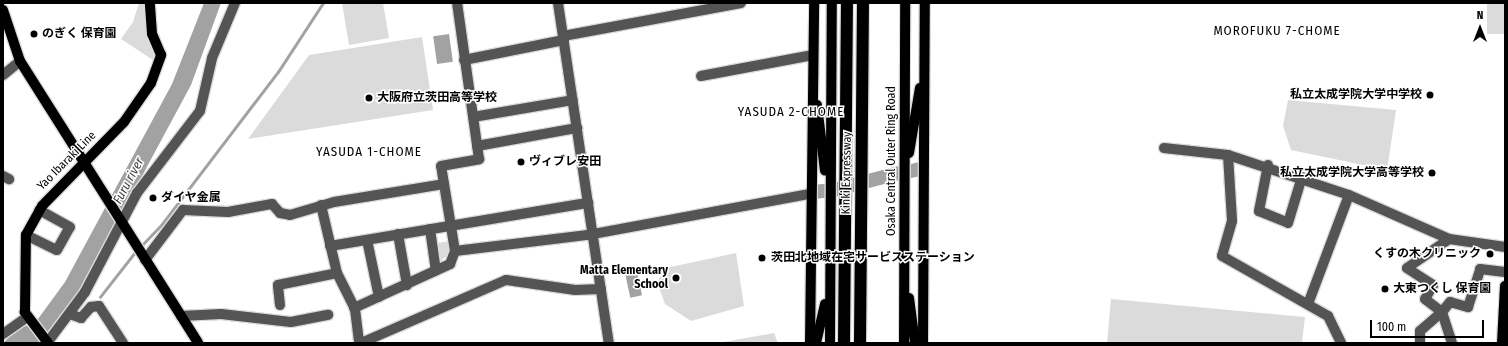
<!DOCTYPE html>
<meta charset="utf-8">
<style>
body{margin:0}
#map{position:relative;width:1508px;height:346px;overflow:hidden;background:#fff;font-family:"Fira Sans Condensed","Noto Sans JP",sans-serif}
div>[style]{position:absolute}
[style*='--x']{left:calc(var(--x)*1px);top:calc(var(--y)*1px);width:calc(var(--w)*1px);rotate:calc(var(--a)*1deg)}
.green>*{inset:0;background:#dbdbdb;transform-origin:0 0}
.water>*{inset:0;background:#a2a2a2;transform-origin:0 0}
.stream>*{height:2.5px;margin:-1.25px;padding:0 1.25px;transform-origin:1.25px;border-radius:1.25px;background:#a2a2a2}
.river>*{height:14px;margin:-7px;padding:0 7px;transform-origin:7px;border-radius:7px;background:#a2a2a2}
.roads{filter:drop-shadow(1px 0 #dbdbdb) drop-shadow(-1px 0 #dbdbdb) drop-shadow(0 1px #dbdbdb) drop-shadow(0 -1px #dbdbdb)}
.minor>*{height:10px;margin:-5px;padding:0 5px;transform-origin:5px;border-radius:5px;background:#545454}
.major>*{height:10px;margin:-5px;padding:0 5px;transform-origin:5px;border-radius:5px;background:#000}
.highway>*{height:12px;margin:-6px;padding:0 6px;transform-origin:6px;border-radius:6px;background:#000}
.dots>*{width:11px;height:11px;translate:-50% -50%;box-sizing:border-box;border:2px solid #fff;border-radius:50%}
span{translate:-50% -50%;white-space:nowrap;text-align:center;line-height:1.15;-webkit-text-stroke:3px #fff;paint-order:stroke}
.poi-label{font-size:12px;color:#000;font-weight:700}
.left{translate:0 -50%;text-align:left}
.right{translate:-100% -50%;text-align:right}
.street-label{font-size:12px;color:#000}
.neighbourhood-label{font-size:13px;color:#000;letter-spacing:1px}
.water-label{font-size:13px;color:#434343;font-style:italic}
.frame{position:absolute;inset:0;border:4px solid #000;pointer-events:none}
.north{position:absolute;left:1460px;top:8px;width:40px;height:40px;-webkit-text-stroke:3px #fff;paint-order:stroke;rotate:0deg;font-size:11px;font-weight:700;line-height:16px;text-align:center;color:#000}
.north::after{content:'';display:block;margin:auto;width:14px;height:18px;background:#000;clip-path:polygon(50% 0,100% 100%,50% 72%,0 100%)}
.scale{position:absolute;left:1370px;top:320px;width:114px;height:18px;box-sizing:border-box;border:2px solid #000;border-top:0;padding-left:5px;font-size:12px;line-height:14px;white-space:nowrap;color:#000;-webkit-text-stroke:3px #fff;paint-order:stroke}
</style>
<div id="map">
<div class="green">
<i style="clip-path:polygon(139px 3px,146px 3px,156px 62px,121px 39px,133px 22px)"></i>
<i style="clip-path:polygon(342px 3px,383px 3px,389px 38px,349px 45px)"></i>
<i style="left:1487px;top:3px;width:17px;height:31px"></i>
<i style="clip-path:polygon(422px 37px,433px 110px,248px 139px,309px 55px)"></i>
<i style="clip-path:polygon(1288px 100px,1396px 110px,1387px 170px,1291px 150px,1283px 126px)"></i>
<i style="clip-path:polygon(451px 241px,449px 262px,445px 257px,440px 262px,436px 243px)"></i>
<i style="clip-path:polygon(736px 253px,744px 306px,691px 321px,665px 304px,657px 282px,666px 268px)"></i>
<i style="clip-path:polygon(1111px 299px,1305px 317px,1302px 343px,1107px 343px)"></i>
<i style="clip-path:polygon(774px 333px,778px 343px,718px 343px)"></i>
</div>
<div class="water">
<i style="clip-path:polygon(204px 3px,221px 3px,191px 85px,79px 293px,40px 343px,3px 343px,23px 324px,29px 327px,35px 323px,65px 282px,172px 84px)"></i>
<i style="left:449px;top:34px;width:28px;height:16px;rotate:82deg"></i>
<i style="left:636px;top:267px;width:29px;height:12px;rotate:78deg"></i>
</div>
<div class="stream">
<i style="--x:140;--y:247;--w:32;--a:-46"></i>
<i style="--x:162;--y:224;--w:191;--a:-52.7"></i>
<i style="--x:278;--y:72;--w:82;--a:-56.9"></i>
<i style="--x:100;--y:297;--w:58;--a:-52"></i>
</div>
<div class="river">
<i style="--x:911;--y:171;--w:9;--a:-13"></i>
<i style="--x:834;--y:190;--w:67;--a:-14.7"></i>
<i style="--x:814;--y:192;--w:9;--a:-6"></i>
</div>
<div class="roads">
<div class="minor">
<i style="--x:558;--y:3;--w:344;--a:81.5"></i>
<i style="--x:563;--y:36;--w:181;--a:-10.5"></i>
<i style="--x:464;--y:60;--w:102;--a:-11.3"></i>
<i style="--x:3;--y:75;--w:22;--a:-39"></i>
<i style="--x:701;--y:76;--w:114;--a:-10.6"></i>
<i style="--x:473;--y:117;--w:101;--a:-9.6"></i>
<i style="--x:477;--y:146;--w:102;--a:-10.2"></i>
<i style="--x:1164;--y:148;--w:64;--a:6.2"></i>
<i style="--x:1228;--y:155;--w:66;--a:86.5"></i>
<i style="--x:1232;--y:221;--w:36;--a:106"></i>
<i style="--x:1222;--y:256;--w:122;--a:29.5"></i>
<i style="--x:1328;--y:316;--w:30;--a:64"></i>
<i style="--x:1228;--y:155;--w:127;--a:18.3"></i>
<i style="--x:1349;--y:195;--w:109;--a:23.7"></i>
<i style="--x:1449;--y:239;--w:57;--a:8.1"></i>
<i style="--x:1268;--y:165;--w:47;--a:101.1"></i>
<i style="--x:1259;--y:211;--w:31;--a:22"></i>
<i style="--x:1288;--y:223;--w:48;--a:-73.1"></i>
<i style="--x:3;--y:176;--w:7;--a:27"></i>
<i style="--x:321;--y:205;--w:70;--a:76.8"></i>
<i style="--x:337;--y:273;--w:40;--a:63.4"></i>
<i style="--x:355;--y:309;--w:34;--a:83"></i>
<i style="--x:430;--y:229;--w:42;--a:81.9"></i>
<i style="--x:398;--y:234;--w:52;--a:80"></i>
<i style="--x:26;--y:235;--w:34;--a:26"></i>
<i style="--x:57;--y:250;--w:26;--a:-61"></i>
<i style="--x:70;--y:227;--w:35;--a:-151"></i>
<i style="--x:367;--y:240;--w:58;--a:78.1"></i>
<i style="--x:330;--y:246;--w:262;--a:-9.5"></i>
<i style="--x:455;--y:251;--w:134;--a:-6.9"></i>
<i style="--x:588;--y:235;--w:226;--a:-10.5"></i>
<i style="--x:145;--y:260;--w:63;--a:-52.8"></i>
<i style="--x:183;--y:210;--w:45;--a:2.5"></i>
<i style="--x:228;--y:212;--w:45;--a:-10.3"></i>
<i style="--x:272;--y:204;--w:12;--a:48"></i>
<i style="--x:280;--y:213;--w:10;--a:11"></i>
<i style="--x:290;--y:215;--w:46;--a:-16.5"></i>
<i style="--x:334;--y:202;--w:111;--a:-9.3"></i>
<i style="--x:444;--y:184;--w:18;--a:-99"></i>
<i style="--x:441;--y:166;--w:39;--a:-10"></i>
<i style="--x:479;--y:159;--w:158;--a:-98"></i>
<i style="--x:1308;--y:304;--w:116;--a:-69.4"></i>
<i style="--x:280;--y:305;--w:20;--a:-96"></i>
<i style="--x:278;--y:285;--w:60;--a:-11.5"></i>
<i style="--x:354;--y:308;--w:106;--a:-24.6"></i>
<i style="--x:450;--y:264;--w:14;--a:-69"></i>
<i style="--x:455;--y:251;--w:68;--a:-99.3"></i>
<i style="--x:70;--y:314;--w:12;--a:20"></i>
<i style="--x:81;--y:318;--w:15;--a:-48"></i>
<i style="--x:91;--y:307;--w:8;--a:-7"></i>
<i style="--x:99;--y:306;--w:44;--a:57"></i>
<i style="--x:181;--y:316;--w:40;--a:-2.9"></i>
<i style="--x:221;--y:314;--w:70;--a:6.5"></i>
<i style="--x:291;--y:322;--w:38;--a:-11"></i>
<i style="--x:3;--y:334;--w:28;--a:-35"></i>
<i style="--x:47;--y:343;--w:64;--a:-53.3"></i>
<i style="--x:85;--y:292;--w:112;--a:-62.3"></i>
<i style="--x:137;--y:193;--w:103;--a:-52.5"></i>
<i style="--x:200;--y:111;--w:54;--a:-77.2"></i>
<i style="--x:212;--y:58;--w:60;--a:-67.3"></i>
<i style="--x:361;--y:343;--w:158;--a:-23.5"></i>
<i style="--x:506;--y:280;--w:70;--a:8.2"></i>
<i style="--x:575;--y:290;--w:26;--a:-2"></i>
<i style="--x:1420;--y:343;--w:12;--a:-90"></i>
<i style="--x:1420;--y:331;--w:29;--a:-41"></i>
<i style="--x:1442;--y:312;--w:21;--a:-143"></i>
<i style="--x:1425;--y:299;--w:16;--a:-60"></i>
<i style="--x:1433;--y:285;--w:31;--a:-147"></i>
<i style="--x:1407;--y:268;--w:51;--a:-34.6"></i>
<i style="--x:1452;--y:343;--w:33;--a:-108"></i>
<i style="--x:1442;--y:312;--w:13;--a:-51"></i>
<i style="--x:1450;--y:302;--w:19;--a:16"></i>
<i style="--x:1468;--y:307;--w:40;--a:-72"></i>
<i style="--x:1480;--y:269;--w:25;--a:7"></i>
</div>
<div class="major">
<i style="--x:3;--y:10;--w:54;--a:71.6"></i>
<i style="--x:20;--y:61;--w:333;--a:57.7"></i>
<i style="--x:817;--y:105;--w:66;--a:83.1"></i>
<i style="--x:909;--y:153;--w:66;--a:-80.4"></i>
<i style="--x:909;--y:298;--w:45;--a:82.4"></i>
<i style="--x:48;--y:343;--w:39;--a:-127"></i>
<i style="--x:25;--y:312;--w:77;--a:-89.3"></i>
<i style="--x:26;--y:235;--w:33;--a:-61"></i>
<i style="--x:42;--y:206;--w:117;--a:-45.7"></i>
<i style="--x:124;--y:122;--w:47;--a:-55.3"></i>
<i style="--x:151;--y:83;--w:30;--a:-70"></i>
<i style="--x:161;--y:55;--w:23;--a:-113"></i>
<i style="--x:152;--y:34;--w:31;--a:-94"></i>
<i style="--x:810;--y:343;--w:340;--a:-89.3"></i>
<i style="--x:816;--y:343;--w:40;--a:-77"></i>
<i style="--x:830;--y:343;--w:340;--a:-89.7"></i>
<i style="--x:904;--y:343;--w:340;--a:-89.8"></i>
<i style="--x:923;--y:343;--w:340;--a:-89.7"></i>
<i style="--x:1502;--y:343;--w:57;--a:-87"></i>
</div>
<div class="highway">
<i style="--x:844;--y:343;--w:340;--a:-89.5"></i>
<i style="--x:860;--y:343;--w:340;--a:-89.5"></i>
</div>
</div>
<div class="dots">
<i style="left:34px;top:34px;background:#000"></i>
<i style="left:1430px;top:95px;background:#000"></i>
<i style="left:369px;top:98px;background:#000"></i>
<i style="left:521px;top:162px;background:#000"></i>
<i style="left:1432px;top:173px;background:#000"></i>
<i style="left:153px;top:198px;background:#000"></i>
<i style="left:1490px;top:254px;background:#000"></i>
<i style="left:762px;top:258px;background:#000"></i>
<i style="left:676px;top:278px;background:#000"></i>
<i style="left:1385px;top:289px;background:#000"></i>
</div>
<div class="poi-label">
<span class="left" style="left:42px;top:34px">のぎく 保育園</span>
<span class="right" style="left:1422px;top:95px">私立太成学院大学中学校</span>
<span class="left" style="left:377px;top:98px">大阪府立茨田高等学校</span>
<span class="left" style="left:529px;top:162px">ヴィブレ安田</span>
<span class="right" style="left:1424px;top:173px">私立太成学院大学高等学校</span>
<span class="left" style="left:161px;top:198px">ダイヤ金属</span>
<span class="right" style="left:1481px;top:254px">くすの木クリニック</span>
<span class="left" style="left:771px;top:258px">茨田北地域在宅サービスステーション</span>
<span class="right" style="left:668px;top:278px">Matta Elementary<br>School</span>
<span class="left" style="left:1393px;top:289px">大東つくし 保育園</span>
</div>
<div class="street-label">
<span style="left:67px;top:161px;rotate:-45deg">Yao Ibaraki Line</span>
<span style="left:892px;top:161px;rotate:-90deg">Osaka Central Outer Ring Road</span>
<span style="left:847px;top:173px;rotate:-89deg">Kinki Expressway</span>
</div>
<div class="neighbourhood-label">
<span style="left:1277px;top:31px">MOROFUKU 7-CHOME</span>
<span style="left:791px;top:112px">YASUDA 2-CHOME</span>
<span style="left:369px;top:152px">YASUDA 1-CHOME</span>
</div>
<div class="water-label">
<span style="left:129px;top:181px;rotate:-62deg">Furu river</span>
</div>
<div class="frame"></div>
<div class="north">N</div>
<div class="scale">100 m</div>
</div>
